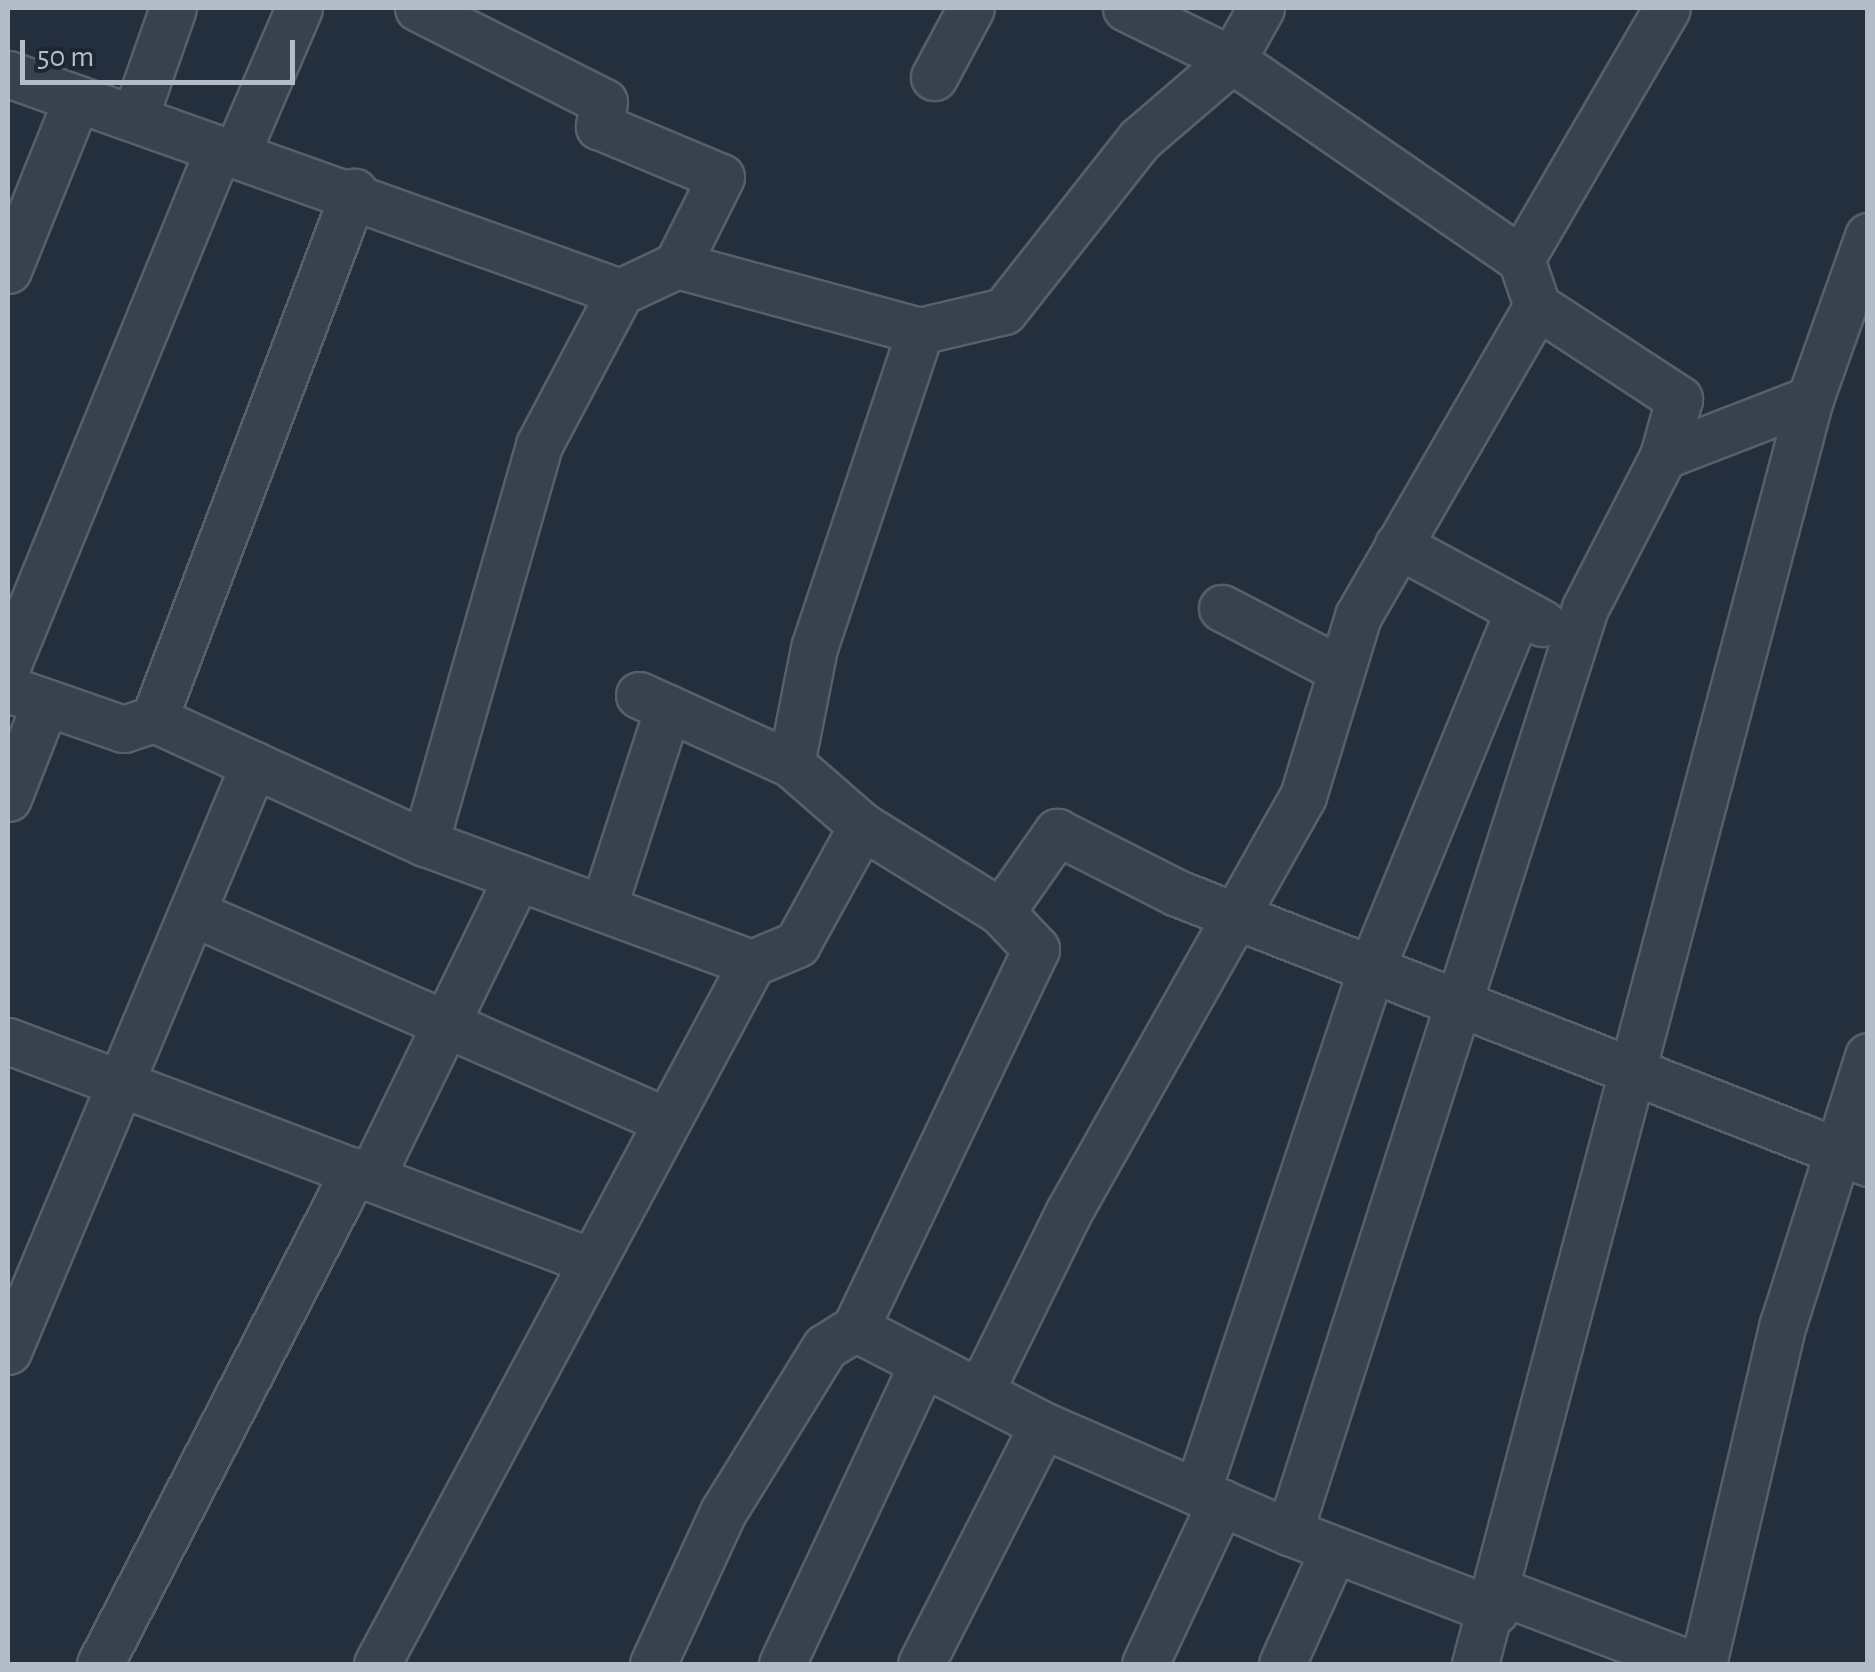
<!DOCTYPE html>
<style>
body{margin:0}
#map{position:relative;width:1875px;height:1672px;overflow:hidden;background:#242f3e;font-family:"Alegreya Sans",sans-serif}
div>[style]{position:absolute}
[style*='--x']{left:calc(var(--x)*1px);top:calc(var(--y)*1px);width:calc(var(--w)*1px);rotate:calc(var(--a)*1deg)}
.roads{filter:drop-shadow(2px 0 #565f6c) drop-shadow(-2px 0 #565f6c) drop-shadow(0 2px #565f6c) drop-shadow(0 -2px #565f6c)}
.minor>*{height:45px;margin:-22.5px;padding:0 22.5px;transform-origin:22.5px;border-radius:22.5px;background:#38414e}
span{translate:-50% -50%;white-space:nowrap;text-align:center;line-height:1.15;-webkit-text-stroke:8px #1d2633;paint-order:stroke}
.frame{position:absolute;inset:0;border:10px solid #b4bcc9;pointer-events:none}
.scale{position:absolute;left:20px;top:40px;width:275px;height:45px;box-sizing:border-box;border:5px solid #b4bcc9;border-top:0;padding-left:12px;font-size:30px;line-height:35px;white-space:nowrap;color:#b4bcc9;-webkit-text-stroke:8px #1d2633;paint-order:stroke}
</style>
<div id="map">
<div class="roads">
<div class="minor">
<i style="--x:418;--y:8;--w:208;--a:26.8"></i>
<i style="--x:604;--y:102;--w:25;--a:102"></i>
<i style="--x:599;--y:126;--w:132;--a:22.7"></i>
<i style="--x:721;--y:177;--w:98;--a:116.6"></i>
<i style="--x:1126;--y:8;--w:118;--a:26.1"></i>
<i style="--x:1232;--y:60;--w:351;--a:34.6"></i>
<i style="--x:1521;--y:259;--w:50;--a:71.2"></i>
<i style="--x:8;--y:74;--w:650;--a:19.61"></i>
<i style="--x:620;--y:292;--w:63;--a:-25.3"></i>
<i style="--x:677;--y:265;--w:252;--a:15.2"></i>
<i style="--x:920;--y:331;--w:334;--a:108.5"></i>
<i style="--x:814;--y:648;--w:118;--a:101.2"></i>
<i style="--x:791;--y:764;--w:94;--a:41.1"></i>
<i style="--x:934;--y:77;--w:78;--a:-61.8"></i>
<i style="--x:135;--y:116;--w:114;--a:-70.6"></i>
<i style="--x:237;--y:152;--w:157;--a:-66.7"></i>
<i style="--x:1521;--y:259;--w:290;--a:-59.8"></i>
<i style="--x:8;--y:270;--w:185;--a:-68.1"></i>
<i style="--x:920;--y:331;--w:86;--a:-13.4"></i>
<i style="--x:1004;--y:311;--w:219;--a:-51.7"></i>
<i style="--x:1140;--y:139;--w:121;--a:-40.7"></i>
<i style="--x:1232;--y:60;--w:60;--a:-60.9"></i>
<i style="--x:1398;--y:545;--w:164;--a:28.4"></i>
<i style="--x:1222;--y:608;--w:134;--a:27.5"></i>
<i style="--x:8;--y:664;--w:552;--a:-67.76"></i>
<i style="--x:8;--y:689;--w:122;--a:19.2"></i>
<i style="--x:123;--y:729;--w:33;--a:-18"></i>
<i style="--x:154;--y:719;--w:298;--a:24.6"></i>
<i style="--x:425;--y:843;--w:348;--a:20.2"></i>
<i style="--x:639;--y:695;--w:167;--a:24.4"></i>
<i style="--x:154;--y:719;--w:564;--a:-69.22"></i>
<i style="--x:8;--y:798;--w:101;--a:-68.5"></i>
<i style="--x:425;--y:843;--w:414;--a:-74"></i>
<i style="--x:539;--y:445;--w:173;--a:-62.1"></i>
<i style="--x:603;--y:908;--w:210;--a:-72"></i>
<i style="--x:1001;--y:912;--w:51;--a:46.6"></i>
<i style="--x:1036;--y:949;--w:420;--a:115.5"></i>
<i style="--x:855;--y:1328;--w:212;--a:27.3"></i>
<i style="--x:193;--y:913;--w:515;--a:23.68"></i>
<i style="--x:8;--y:1041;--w:620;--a:20.69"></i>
<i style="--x:371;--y:1177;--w:334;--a:-64"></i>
<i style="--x:8;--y:1351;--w:636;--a:-67.26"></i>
<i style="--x:980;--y:1392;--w:199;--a:-63.8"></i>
<i style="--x:1068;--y:1213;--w:479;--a:-60.6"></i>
<i style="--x:1303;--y:796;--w:188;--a:-73"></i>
<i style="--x:1358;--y:616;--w:358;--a:-60"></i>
<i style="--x:1537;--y:306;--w:170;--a:33.2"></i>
<i style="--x:1679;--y:399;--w:59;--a:105.7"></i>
<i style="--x:1197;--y:1492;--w:553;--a:-71.57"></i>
<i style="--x:1372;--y:967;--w:385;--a:-67.7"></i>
<i style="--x:1499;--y:1591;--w:205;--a:20.8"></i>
<i style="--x:1495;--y:1611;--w:221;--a:-159"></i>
<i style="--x:1289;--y:1532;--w:970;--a:-72.24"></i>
<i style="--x:1585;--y:608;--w:171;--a:-62.8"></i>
<i style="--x:1663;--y:456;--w:158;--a:-21.2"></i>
<i style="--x:100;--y:1664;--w:555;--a:-62.74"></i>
<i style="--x:377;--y:1664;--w:795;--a:-61.86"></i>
<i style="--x:752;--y:963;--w:49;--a:-22.9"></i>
<i style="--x:797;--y:944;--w:135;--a:-61.2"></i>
<i style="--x:862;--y:826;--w:163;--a:31.7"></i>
<i style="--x:1001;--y:912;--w:98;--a:-55"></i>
<i style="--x:1057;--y:832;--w:135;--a:26.9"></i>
<i style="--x:1177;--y:893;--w:742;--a:21.34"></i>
<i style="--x:653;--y:1664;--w:167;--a:-65.3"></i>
<i style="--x:723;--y:1512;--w:194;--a:-58.3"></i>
<i style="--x:825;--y:1347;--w:36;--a:-32"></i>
<i style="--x:782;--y:1664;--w:332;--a:-64.9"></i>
<i style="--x:921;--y:1664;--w:268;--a:-63"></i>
<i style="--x:1043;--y:1425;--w:268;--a:23.5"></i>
<i style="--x:1145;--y:1664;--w:179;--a:-64.9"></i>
<i style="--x:1282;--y:1664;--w:126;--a:-65.7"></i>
<i style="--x:1475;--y:1664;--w:1309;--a:-75.17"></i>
<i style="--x:1810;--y:399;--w:173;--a:-70.4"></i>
<i style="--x:1703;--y:1664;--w:349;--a:-76.8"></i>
<i style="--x:1783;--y:1324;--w:281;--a:-72.4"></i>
</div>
</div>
<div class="frame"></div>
<div class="scale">50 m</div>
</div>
